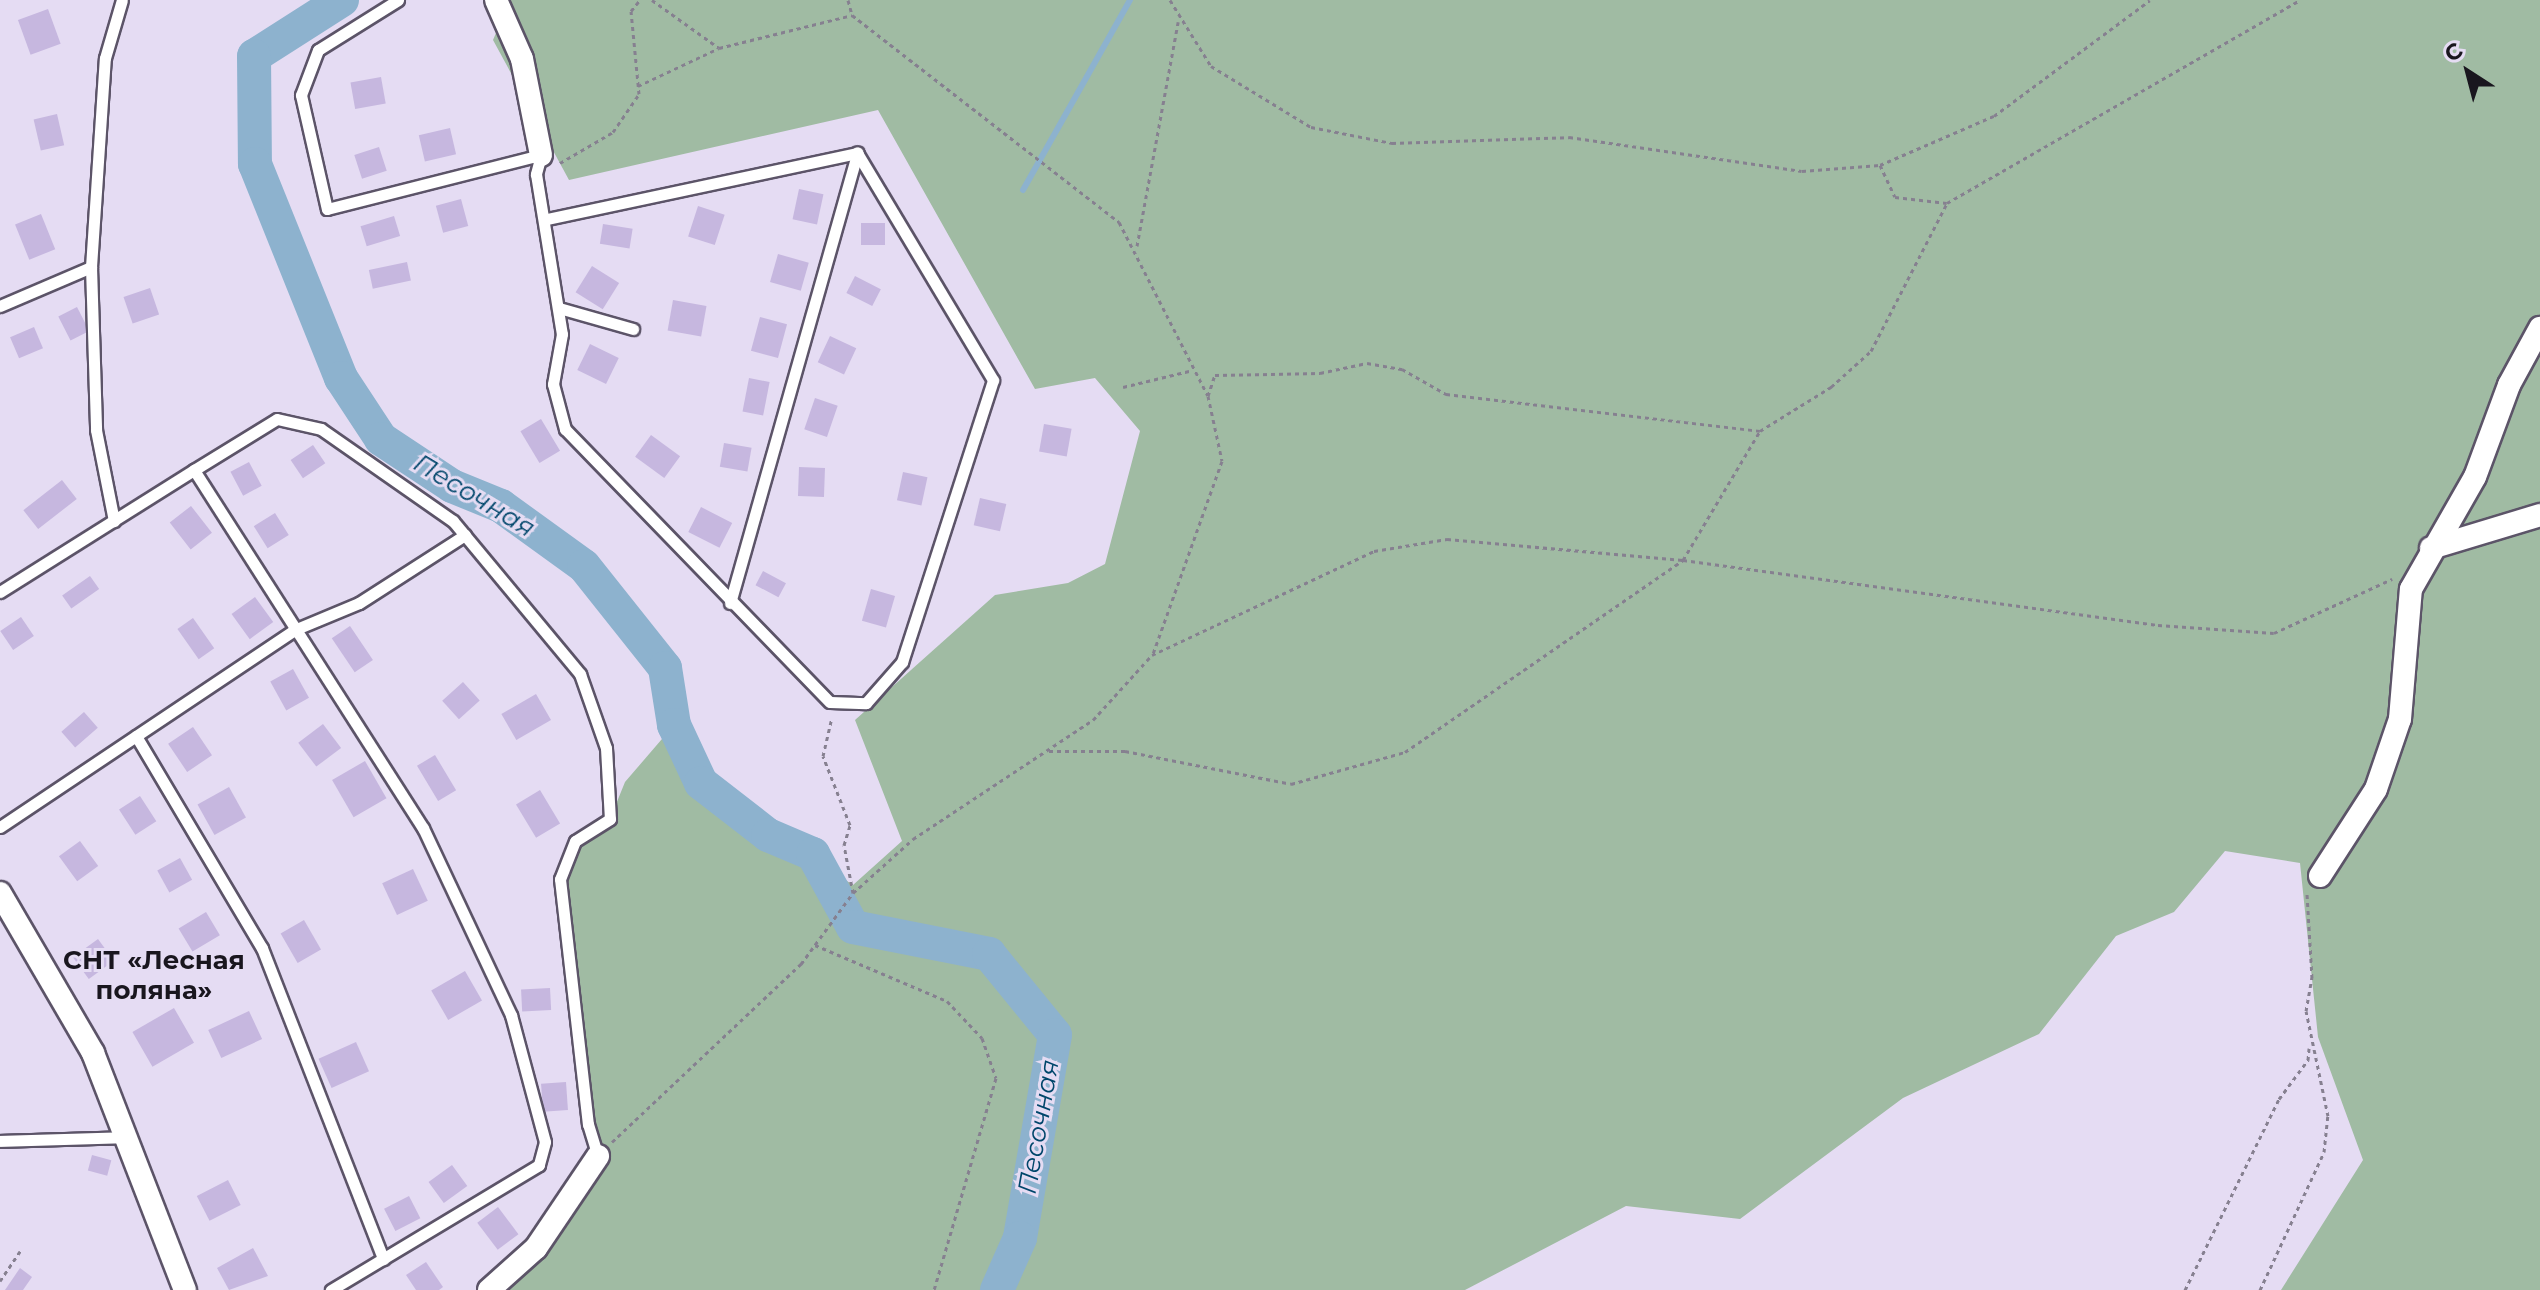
<!DOCTYPE html>
<meta charset="utf-8">
<style>
body{margin:0}
#map{position:relative;width:2540px;height:1290px;overflow:hidden;background:#e5dcf3;font-family:Montserrat,sans-serif}
div>[style]{position:absolute}
[style*='--x']{left:calc(var(--x)*1px);top:calc(var(--y)*1px);width:calc(var(--w)*1px);rotate:calc(var(--a)*1deg)}
.green>*{inset:0;background:#a0bba3}
.stream>*{height:6px;margin:-3px;padding:0 3px;transform-origin:3px;border-radius:3px;background:#8db2ce}
.river>*{height:34px;margin:-17px;padding:0 17px;transform-origin:17px;border-radius:17px;background:#8db2ce}
.building>*{inset:0;background:#c6b7df;transform-origin:0 0}
.path>*{height:3px;margin-top:-1.5px;transform-origin:0;background:repeating-linear-gradient(90deg,#868090 0 4px,transparent 0 8px)}
.roads{filter:drop-shadow(2px 0 #5c5468) drop-shadow(-2px 0 #5c5468) drop-shadow(0 2px #5c5468) drop-shadow(0 -2px #5c5468)}
.lane>*{height:11px;margin:-5.5px;padding:0 5.5px;transform-origin:5.5px;border-radius:5.5px;background:#fff}
.street>*{height:22px;margin:-11px;padding:0 11px;transform-origin:11px;border-radius:11px;background:#fff}
span{translate:-50% -50%;white-space:nowrap;text-align:center;line-height:1.15;-webkit-text-stroke:6px #e5dcf3;paint-order:stroke}
.water-label{font-size:26px;color:#00466b;font-style:italic}
.neighbourhood-label{font-size:26px;color:#19161e;font-weight:700}
.north{position:absolute;left:2428px;top:32px;width:80px;height:80px;-webkit-text-stroke:6px #e5dcf3;paint-order:stroke;rotate:324deg;font-size:22px;font-weight:700;line-height:32px;text-align:center;color:#19161e}
.north::after{content:'';display:block;margin:auto;width:28px;height:36px;background:#19161e;clip-path:polygon(50% 0,100% 100%,50% 72%,0 100%)}
</style>
<div id="map">
<div class="green">
<i style="clip-path:polygon(510px 0,2540px 0,2540px 1290px,2281px 1290px,2363px 1160px,2318px 1037px,2300px 863px,2225px 851px,2174px 912px,2116px 936px,2039px 1034px,1903px 1098px,1740px 1219px,1626px 1206px,1465px 1290px,489px 1290px,598px 1156px,588px 1124px,560px 879px,575px 841px,610px 819px,625px 782px,674px 725px,701px 783px,853px 885px,902px 841px,855px 720px,995px 595px,1068px 583px,1105px 564px,1140px 431px,1095px 378px,1035px 389px,878px 110px,569px 180px,493px 40px)"></i>
</div>
<div class="stream">
<i style="--x:1023;--y:190;--w:218;--a:-60.6"></i>
</div>
<div class="river">
<i style="--x:342;--y:0;--w:104;--a:147.5"></i>
<i style="--x:254;--y:56;--w:108;--a:89.5"></i>
<i style="--x:255;--y:164;--w:231;--a:68.1"></i>
<i style="--x:341;--y:378;--w:73;--a:56.7"></i>
<i style="--x:381;--y:439;--w:85;--a:33.5"></i>
<i style="--x:452;--y:486;--w:53;--a:22.2"></i>
<i style="--x:501;--y:506;--w:102;--a:35.9"></i>
<i style="--x:584;--y:566;--w:130;--a:51.5"></i>
<i style="--x:665;--y:668;--w:58;--a:81"></i>
<i style="--x:674;--y:725;--w:64;--a:65"></i>
<i style="--x:701;--y:783;--w:85;--a:37.8"></i>
<i style="--x:768;--y:835;--w:49;--a:22.9"></i>
<i style="--x:813;--y:854;--w:83;--a:61.3"></i>
<i style="--x:853;--y:927;--w:139;--a:11.2"></i>
<i style="--x:989;--y:954;--w:104;--a:50.8"></i>
<i style="--x:1055;--y:1035;--w:206;--a:99.8"></i>
<i style="--x:1020;--y:1238;--w:57;--a:113.9"></i>
</div>
<div class="building">
<i style="left:48px;top:9px;width:37px;height:32px;rotate:70deg"></i>
<i style="left:381px;top:77px;width:27px;height:31px;rotate:80deg"></i>
<i style="left:57px;top:114px;width:32px;height:24px;rotate:77deg"></i>
<i style="left:450px;top:128px;width:27px;height:32px;rotate:77deg"></i>
<i style="left:379px;top:147px;width:25px;height:26px;rotate:72deg"></i>
<i style="left:799px;top:189px;width:25px;height:31px;rotate:12deg"></i>
<i style="left:461px;top:199px;width:28px;height:26px;rotate:75deg"></i>
<i style="left:698px;top:206px;width:28px;height:32px;rotate:18deg"></i>
<i style="left:41px;top:214px;width:38px;height:28px;rotate:68deg"></i>
<i style="left:394px;top:216px;width:21px;height:35px;rotate:73deg"></i>
<i style="left:861px;top:223px;width:24px;height:22px"></i>
<i style="left:603px;top:224px;width:30px;height:20px;rotate:9deg"></i>
<i style="left:778px;top:254px;width:32px;height:29px;rotate:16deg"></i>
<i style="left:407px;top:262px;width:19px;height:39px;rotate:78deg"></i>
<i style="left:592px;top:266px;width:32px;height:31px;rotate:32deg"></i>
<i style="left:855px;top:276px;width:29px;height:19px;rotate:27deg"></i>
<i style="left:150px;top:288px;width:28px;height:28px;rotate:71deg"></i>
<i style="left:673px;top:300px;width:34px;height:31px;rotate:10deg"></i>
<i style="left:77px;top:307px;width:27px;height:21px;rotate:63deg"></i>
<i style="left:760px;top:317px;width:28px;height:35px;rotate:15deg"></i>
<i style="left:34px;top:327px;width:23px;height:26px;rotate:67deg"></i>
<i style="left:830px;top:336px;width:29px;height:29px;rotate:25deg"></i>
<i style="left:590px;top:344px;width:32px;height:29px;rotate:26deg"></i>
<i style="left:749px;top:378px;width:21px;height:34px;rotate:11deg"></i>
<i style="left:815px;top:398px;width:24px;height:33px;rotate:19deg"></i>
<i style="left:541px;top:419px;width:37px;height:24px;rotate:59deg"></i>
<i style="left:1044px;top:424px;width:28px;height:28px;rotate:10deg"></i>
<i style="left:651px;top:435px;width:36px;height:27px;rotate:36deg"></i>
<i style="left:724px;top:443px;width:28px;height:24px;rotate:10deg"></i>
<i style="left:313px;top:445px;width:22px;height:27px;rotate:56deg"></i>
<i style="left:249px;top:462px;width:27px;height:21px;rotate:62deg"></i>
<i style="left:799px;top:467px;width:26px;height:29px;rotate:2deg"></i>
<i style="left:903px;top:472px;width:25px;height:29px;rotate:12deg"></i>
<i style="left:62px;top:480px;width:24px;height:49px;rotate:52deg"></i>
<i style="left:980px;top:498px;width:27px;height:28px;rotate:13deg"></i>
<i style="left:191px;top:506px;width:34px;height:27px;rotate:52deg"></i>
<i style="left:701px;top:507px;width:35px;height:28px;rotate:27deg"></i>
<i style="left:275px;top:513px;width:26px;height:25px;rotate:58deg"></i>
<i style="left:763px;top:571px;width:26px;height:16px;rotate:28deg"></i>
<i style="left:90px;top:576px;width:16px;height:34px;rotate:55deg"></i>
<i style="left:871px;top:589px;width:25px;height:33px;rotate:16deg"></i>
<i style="left:255px;top:597px;width:31px;height:29px;rotate:54deg"></i>
<i style="left:21px;top:617px;width:23px;height:25px;rotate:56deg"></i>
<i style="left:193px;top:618px;width:37px;height:19px;rotate:55deg"></i>
<i style="left:350px;top:626px;width:41px;height:22px;rotate:56deg"></i>
<i style="left:293px;top:669px;width:33px;height:26px;rotate:61deg"></i>
<i style="left:463px;top:682px;width:25px;height:28px;rotate:48deg"></i>
<i style="left:536px;top:694px;width:30px;height:40px;rotate:60deg"></i>
<i style="left:84px;top:712px;width:21px;height:30px;rotate:49deg"></i>
<i style="left:323px;top:724px;width:30px;height:31px;rotate:53deg"></i>
<i style="left:193px;top:727px;width:34px;height:30px;rotate:56deg"></i>
<i style="left:435px;top:755px;width:41px;height:21px;rotate:59deg"></i>
<i style="left:365px;top:761px;width:43px;height:38px;rotate:60deg"></i>
<i style="left:229px;top:787px;width:35px;height:36px;rotate:61deg"></i>
<i style="left:540px;top:790px;width:39px;height:28px;rotate:59deg"></i>
<i style="left:140px;top:796px;width:30px;height:25px;rotate:57deg"></i>
<i style="left:80px;top:841px;width:31px;height:26px;rotate:54deg"></i>
<i style="left:180px;top:858px;width:25px;height:26px;rotate:61deg"></i>
<i style="left:413px;top:869px;width:35px;height:34px;rotate:65deg"></i>
<i style="left:206px;top:912px;width:27px;height:32px;rotate:59deg"></i>
<i style="left:304px;top:920px;width:34px;height:27px;rotate:60deg"></i>
<i style="left:98px;top:939px;width:27px;height:31px;rotate:54deg"></i>
<i style="left:465px;top:971px;width:34px;height:39px;rotate:60deg"></i>
<i style="left:550px;top:988px;width:22px;height:29px;rotate:87deg"></i>
<i style="left:174px;top:1008px;width:40px;height:48px;rotate:60deg"></i>
<i style="left:249px;top:1011px;width:31px;height:45px;rotate:65deg"></i>
<i style="left:356px;top:1042px;width:32px;height:41px;rotate:66deg"></i>
<i style="left:566px;top:1082px;width:28px;height:25px;rotate:86deg"></i>
<i style="left:92px;top:1155px;width:20px;height:16px;rotate:15deg"></i>
<i style="left:452px;top:1165px;width:26px;height:29px;rotate:54deg"></i>
<i style="left:228px;top:1180px;width:28px;height:35px;rotate:63deg"></i>
<i style="left:409px;top:1196px;width:25px;height:28px;rotate:63deg"></i>
<i style="left:498px;top:1207px;width:34px;height:26px;rotate:53deg"></i>
<i style="clip-path:polygon(253px 1248px,268px 1276px,229px 1290px,217px 1268px)"></i>
<i style="clip-path:polygon(426px 1262px,443px 1287px,439px 1290px,416px 1290px,406px 1275px)"></i>
<i style="clip-path:polygon(20px 1268px,32px 1277px,23px 1290px,5px 1290px)"></i>
</div>
<div class="path">
<i style="--x:652;--y:0;--w:82;--a:35.6"></i>
<i style="--x:848;--y:0;--w:16;--a:75"></i>
<i style="--x:852;--y:15;--w:338;--a:37.8"></i>
<i style="--x:1119;--y:222;--w:195;--a:62.9"></i>
<i style="--x:1208;--y:396;--w:66;--a:77.8"></i>
<i style="--x:1222;--y:461;--w:207;--a:109.7"></i>
<i style="--x:1170;--y:0;--w:78;--a:58.2"></i>
<i style="--x:1211;--y:66;--w:117;--a:31.4"></i>
<i style="--x:1311;--y:127;--w:83;--a:11.2"></i>
<i style="--x:1392;--y:143;--w:177;--a:-1.9"></i>
<i style="--x:1569;--y:137;--w:235;--a:8.3"></i>
<i style="--x:1802;--y:171;--w:78;--a:-4.4"></i>
<i style="--x:1880;--y:165;--w:124;--a:-23.3"></i>
<i style="--x:1994;--y:116;--w:194;--a:-36.6"></i>
<i style="--x:638;--y:86;--w:89;--a:-25.1"></i>
<i style="--x:719;--y:48;--w:137;--a:-13.9"></i>
<i style="--x:560;--y:163;--w:61;--a:-30.3"></i>
<i style="--x:613;--y:132;--w:46;--a:-55.6"></i>
<i style="--x:639;--y:94;--w:83;--a:-95.5"></i>
<i style="--x:631;--y:11;--w:14;--a:-51"></i>
<i style="--x:1880;--y:165;--w:35;--a:65"></i>
<i style="--x:1895;--y:197;--w:52;--a:6.6"></i>
<i style="--x:1137;--y:246;--w:228;--a:-79.6"></i>
<i style="--x:1123;--y:387;--w:68;--a:-13.6"></i>
<i style="--x:1208;--y:396;--w:22;--a:-72"></i>
<i style="--x:1215;--y:375;--w:105;--a:-1.1"></i>
<i style="--x:1320;--y:373;--w:48;--a:-12"></i>
<i style="--x:1367;--y:363;--w:36;--a:10"></i>
<i style="--x:1402;--y:369;--w:51;--a:29.6"></i>
<i style="--x:1446;--y:394;--w:316;--a:6.7"></i>
<i style="--x:1760;--y:431;--w:84;--a:-31.8"></i>
<i style="--x:1831;--y:387;--w:54;--a:-42"></i>
<i style="--x:1871;--y:351;--w:166;--a:-62.8"></i>
<i style="--x:1947;--y:203;--w:407;--a:-29.9"></i>
<i style="--x:1049;--y:751;--w:76;--a:0"></i>
<i style="--x:1125;--y:751;--w:169;--a:11.2"></i>
<i style="--x:1291;--y:784;--w:118;--a:-15.7"></i>
<i style="--x:1405;--y:752;--w:338;--a:-34.6"></i>
<i style="--x:1683;--y:560;--w:150;--a:-59.2"></i>
<i style="--x:853;--y:893;--w:81;--a:-42"></i>
<i style="--x:913;--y:839;--w:216;--a:-33.5"></i>
<i style="--x:1093;--y:720;--w:88;--a:-47.8"></i>
<i style="--x:1152;--y:655;--w:245;--a:-25.1"></i>
<i style="--x:1374;--y:551;--w:74;--a:-9.3"></i>
<i style="--x:1447;--y:539;--w:237;--a:5.1"></i>
<i style="--x:1683;--y:560;--w:479;--a:7.8"></i>
<i style="--x:2158;--y:625;--w:116;--a:3.9"></i>
<i style="--x:2274;--y:633;--w:130;--a:-24.6"></i>
<i style="--x:815;--y:945;--w:143;--a:23"></i>
<i style="--x:947;--y:1001;--w:51;--a:46.6"></i>
<i style="--x:982;--y:1038;--w:42;--a:70.7"></i>
<i style="--x:996;--y:1078;--w:221;--a:106.3"></i>
<i style="--x:612;--y:1142;--w:260;--a:-43.3"></i>
<i style="--x:801;--y:964;--w:88;--a:-53.8"></i>
<i style="--x:853;--y:893;--w:49;--a:-100.6"></i>
<i style="--x:844;--y:845;--w:21;--a:-73"></i>
<i style="--x:850;--y:825;--w:74;--a:-111.4"></i>
<i style="--x:823;--y:756;--w:39;--a:-77"></i>
<i style="--x:0;--y:1281;--w:36;--a:-56"></i>
<i style="--x:2185;--y:1290;--w:213;--a:-63.8"></i>
<i style="--x:2279;--y:1099;--w:49;--a:-53.4"></i>
<i style="--x:2308;--y:1060;--w:12;--a:-85"></i>
<i style="--x:2260;--y:1290;--w:152;--a:-65.1"></i>
<i style="--x:2324;--y:1152;--w:36;--a:-84"></i>
<i style="--x:2328;--y:1116;--w:107;--a:-101.8"></i>
<i style="--x:2306;--y:1011;--w:34;--a:-80"></i>
<i style="--x:2312;--y:978;--w:84;--a:-93.4"></i>
</div>
<div class="roads">
<div class="lane">
<i style="--x:398;--y:0;--w:94;--a:148"></i>
<i style="--x:318;--y:50;--w:48;--a:110.7"></i>
<i style="--x:301;--y:95;--w:117;--a:77.2"></i>
<i style="--x:327;--y:209;--w:221;--a:-14.2"></i>
<i style="--x:541;--y:155;--w:20;--a:105"></i>
<i style="--x:536;--y:174;--w:162;--a:80.8"></i>
<i style="--x:562;--y:334;--w:51;--a:100.2"></i>
<i style="--x:553;--y:384;--w:47;--a:75.1"></i>
<i style="--x:565;--y:429;--w:380;--a:45.9"></i>
<i style="--x:830;--y:702;--w:36;--a:2"></i>
<i style="--x:866;--y:703;--w:55;--a:-48.7"></i>
<i style="--x:902;--y:662;--w:296;--a:-72.1"></i>
<i style="--x:993;--y:380;--w:265;--a:-120.9"></i>
<i style="--x:857;--y:153;--w:318;--a:168"></i>
<i style="--x:91;--y:267;--w:209;--a:-86.2"></i>
<i style="--x:105;--y:58;--w:60;--a:-73.7"></i>
<i style="--x:0;--y:306;--w:99;--a:-23.2"></i>
<i style="--x:91;--y:267;--w:163;--a:88.2"></i>
<i style="--x:96;--y:430;--w:93;--a:78.8"></i>
<i style="--x:559;--y:308;--w:77;--a:15.8"></i>
<i style="--x:194;--y:470;--w:97;--a:-31.6"></i>
<i style="--x:277;--y:419;--w:45;--a:12.8"></i>
<i style="--x:321;--y:429;--w:161;--a:34.9"></i>
<i style="--x:453;--y:521;--w:199;--a:50.3"></i>
<i style="--x:580;--y:674;--w:78;--a:70.6"></i>
<i style="--x:606;--y:748;--w:71;--a:86.8"></i>
<i style="--x:610;--y:819;--w:41;--a:147.8"></i>
<i style="--x:575;--y:841;--w:41;--a:111.5"></i>
<i style="--x:560;--y:879;--w:247;--a:83.5"></i>
<i style="--x:588;--y:1124;--w:34;--a:73"></i>
<i style="--x:0;--y:592;--w:229;--a:-32.2"></i>
<i style="--x:194;--y:470;--w:425;--a:57.4"></i>
<i style="--x:423;--y:828;--w:207;--a:64.8"></i>
<i style="--x:511;--y:1015;--w:131;--a:75"></i>
<i style="--x:545;--y:1142;--w:24;--a:105"></i>
<i style="--x:539;--y:1165;--w:243;--a:149"></i>
<i style="--x:730;--y:603;--w:468;--a:-74.2"></i>
<i style="--x:136;--y:736;--w:247;--a:59.3"></i>
<i style="--x:262;--y:948;--w:334;--a:68.7"></i>
<i style="--x:0;--y:827;--w:354;--a:-33.8"></i>
<i style="--x:294;--y:630;--w:70;--a:-22.6"></i>
<i style="--x:359;--y:603;--w:126;--a:-32.7"></i>
<i style="--x:0;--y:1141;--w:125;--a:-1.8"></i>
</div>
<div class="street">
<i style="--x:496;--y:0;--w:64;--a:66.2"></i>
<i style="--x:522;--y:59;--w:98;--a:78.8"></i>
<i style="--x:2431;--y:548;--w:114;--a:-16.8"></i>
<i style="--x:2320;--y:876;--w:103;--a:-57.2"></i>
<i style="--x:2376;--y:789;--w:74;--a:-71.1"></i>
<i style="--x:2400;--y:719;--w:130;--a:-85.2"></i>
<i style="--x:2411;--y:589;--w:129;--a:-60.3"></i>
<i style="--x:2475;--y:477;--w:98;--a:-69.7"></i>
<i style="--x:2509;--y:385;--w:65;--a:-61.5"></i>
<i style="--x:0;--y:893;--w:185;--a:59.8"></i>
<i style="--x:93;--y:1053;--w:254;--a:68.8"></i>
<i style="--x:489;--y:1290;--w:63;--a:-41.8"></i>
<i style="--x:536;--y:1248;--w:111;--a:-56"></i>
</div>
</div>
<div class="water-label">
<span style="left:474px;top:496px;rotate:31deg">Песочная</span>
<span style="left:1039px;top:1127px;rotate:-80deg">Песочная</span>
</div>
<div class="neighbourhood-label">
<span style="left:154px;top:976px">СНТ «Лесная<br>поляна»</span>
</div>
<div class="north">С</div>
</div>
